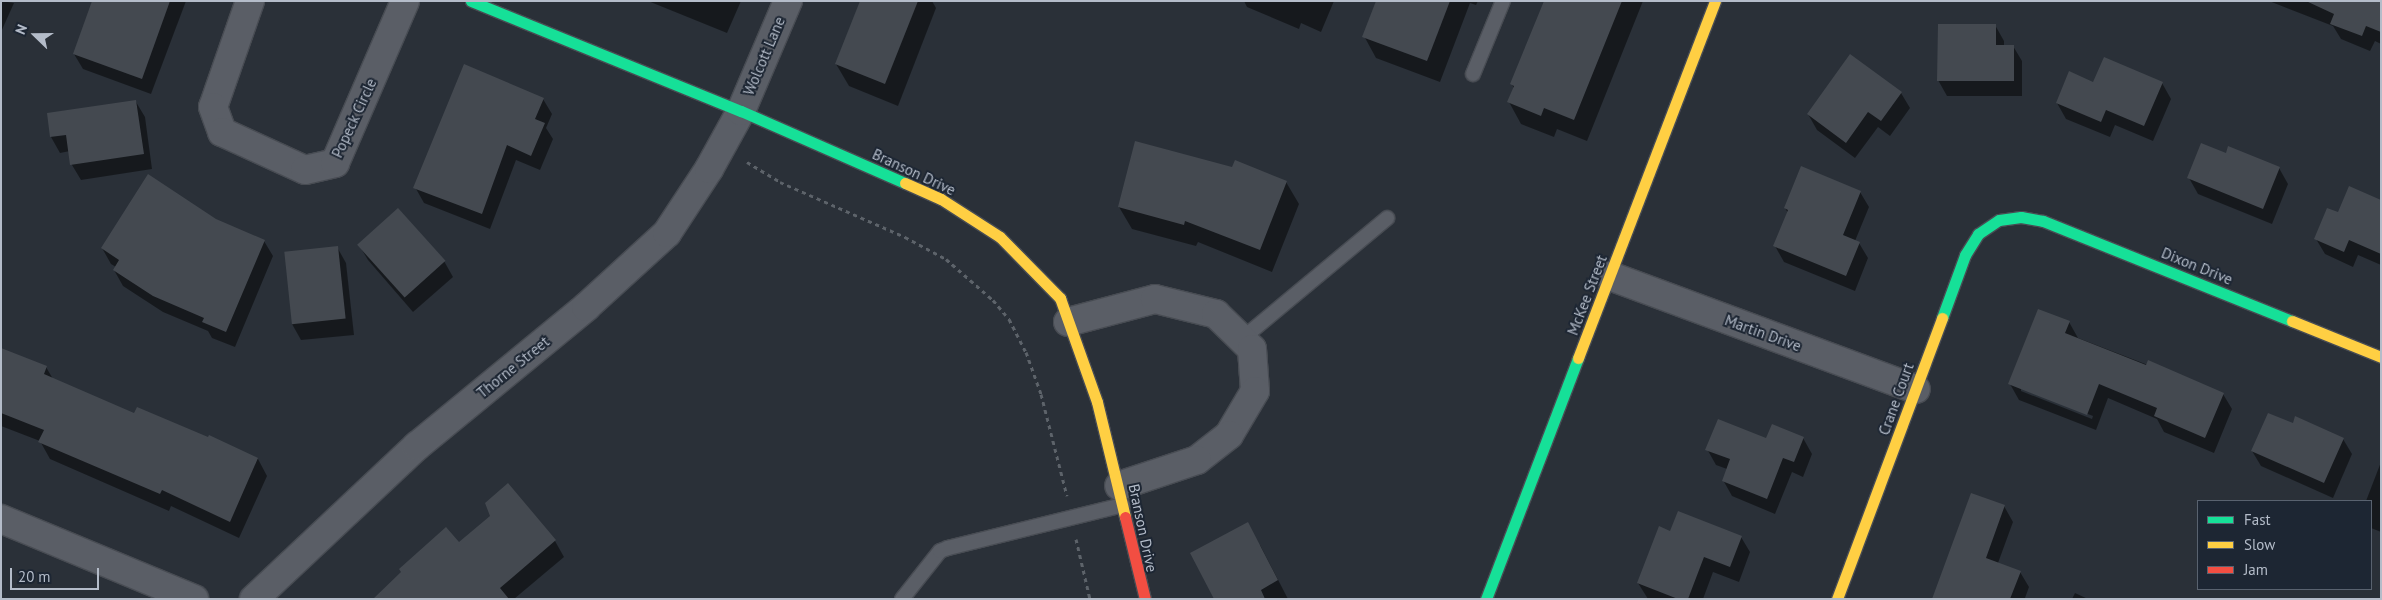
<!DOCTYPE html>
<style>
body{margin:0}
#map{position:relative;width:2382px;height:600px;overflow:hidden;background:#2a3038;font-family:"PT Sans",sans-serif}
div>[style]{position:absolute}
[style*='--x']{left:calc(var(--x)*1px);top:calc(var(--y)*1px);width:calc(var(--w)*1px);rotate:calc(var(--a)*1deg)}
.shadow>*{inset:0;background:#0007}
.building>*{inset:0;background:#444950;transform-origin:0 0}
.path>*{height:3px;margin-top:-1.5px;transform-origin:0;background:repeating-linear-gradient(90deg,#5d636a 0 4px,transparent 0 8px)}
.roads{filter:drop-shadow(1px 0 #484c53) drop-shadow(-1px 0 #484c53) drop-shadow(0 1px #484c53) drop-shadow(0 -1px #484c53)}
.lane>*{height:14px;margin:-7px;padding:0 7px;transform-origin:7px;border-radius:7px;background:#5a5e66}
.street>*{height:28px;margin:-14px;padding:0 14px;transform-origin:14px;border-radius:14px;background:#5a5e66}
.fast>*{height:11px;margin:-5.5px;padding:0 5.5px;transform-origin:5.5px;border-radius:5.5px;background:#16e098}
.slow>*{height:11px;margin:-5.5px;padding:0 5.5px;transform-origin:5.5px;border-radius:5.5px;background:#ffcf43}
.jam>*{height:11px;margin:-5.5px;padding:0 5.5px;transform-origin:5.5px;border-radius:5.5px;background:#f24e42}
span{translate:-50% -50%;white-space:nowrap;text-align:center;line-height:1.15;-webkit-text-stroke:4px #1d2633;paint-order:stroke}
.street-label{font-size:15px;color:#b4bcc9}
.frame{position:absolute;inset:0;border:2px solid #b4bcc9;pointer-events:none}
.legend{position:absolute;left:2197px;top:500px;width:175px;height:90px;box-sizing:border-box;background:#1d2633;border:1px solid #59626f;margin:0;padding:6px 9px;list-style:none;font-size:15px;color:#b4bcc9}
.legend li{display:flex;align-items:center;gap:10px;height:25px}
.legend b{width:25px;border:1px solid #59626f}
.north{position:absolute;left:10px;top:10px;width:50px;height:50px;-webkit-text-stroke:4px #1d2633;paint-order:stroke;rotate:292deg;font-size:14px;font-weight:700;line-height:20px;text-align:center;color:#b4bcc9}
.north::after{content:'';display:block;margin:auto;width:18px;height:22px;background:#b4bcc9;clip-path:polygon(50% 0,100% 100%,50% 72%,0 100%)}
.scale{position:absolute;left:10px;top:568px;width:89px;height:22px;box-sizing:border-box;border:2px solid #b4bcc9;border-top:0;padding-left:6px;font-size:15px;line-height:18px;white-space:nowrap;color:#b4bcc9;-webkit-text-stroke:4px #1d2633;paint-order:stroke}
</style>
<div id="map">
<div class="shadow">
<i style="clip-path:polygon(1px 1px,14px 3px,1px 32px)"></i>
<i style="clip-path:polygon(107px 1px,186px 1px,151px 94px,83px 69px,74px 54px)"></i>
<i style="clip-path:polygon(648px 1px,741px 1px,727px 33px)"></i>
<i style="clip-path:polygon(861px 1px,932px 1px,936px 8px,898px 106px,849px 86px,836px 64px)"></i>
<i style="clip-path:polygon(1244px 1px,1334px 1px,1321px 32px,1301px 23px,1299px 29px,1247px 7px)"></i>
<i style="clip-path:polygon(1377px 1px,1478px 1px,1476px 5px,1470px 3px,1440px 82px,1376px 58px,1364px 36px)"></i>
<i style="clip-path:polygon(1545px 1px,1643px 1px,1587px 141px,1557px 129px,1554px 137px,1521px 124px,1509px 102px,1514px 89px,1512px 84px)"></i>
<i style="clip-path:polygon(2269px 1px,2381px 1px,2381px 44px,2375px 41px,2370px 51px,2341px 39px,2333px 26px)"></i>
<i style="clip-path:polygon(1995px 25px,2004px 41px,2004px 46px,2013px 46px,2022px 61px,2022px 96px,1947px 96px,1938px 80px)"></i>
<i style="clip-path:polygon(2094px 83px,2162px 83px,2171px 99px,2153px 141px,2115px 125px,2110px 137px,2066px 119px,2057px 103px)"></i>
<i style="clip-path:polygon(1901px 93px,1910px 108px,1890px 136px,1878px 127px,1855px 158px,1817px 130px,1808px 114px)"></i>
<i style="clip-path:polygon(543px 99px,552px 114px,546px 128px,553px 139px,540px 170px,516px 160px,490px 229px,424px 203px,415px 187px)"></i>
<i style="clip-path:polygon(136px 102px,145px 117px,152px 169px,81px 180px,72px 165px,70px 151px,60px 153px,51px 137px,48px 114px)"></i>
<i style="clip-path:polygon(2226px 155px,2279px 168px,2288px 184px,2272px 224px,2198px 194px,2189px 178px)"></i>
<i style="clip-path:polygon(1286px 182px,1299px 204px,1272px 272px,1198px 242px,1196px 246px,1132px 229px,1119px 207px)"></i>
<i style="clip-path:polygon(1860px 192px,1869px 207px,1855px 241px,1859px 243px,1868px 258px,1855px 291px,1784px 262px,1775px 246px,1788px 213px,1785px 208px)"></i>
<i style="clip-path:polygon(2381px 201px,2381px 265px,2358px 255px,2353px 267px,2325px 254px,2316px 239px,2338px 214px)"></i>
<i style="clip-path:polygon(215px 220px,264px 241px,273px 256px,235px 347px,212px 338px,208px 331px,163px 312px,123px 286px,114px 270px,116px 267px,111px 264px,102px 248px)"></i>
<i style="clip-path:polygon(359px 245px,444px 261px,453px 277px,413px 312px,368px 260px)"></i>
<i style="clip-path:polygon(337px 247px,346px 263px,354px 335px,301px 340px,292px 324px)"></i>
<i style="clip-path:polygon(evenodd,2069px 322px,2078px 338px,2223px 394px,2232px 409px,2214px 453px,2164px 432px,2157px 419px,2108px 398px,2096px 430px,2019px 400px,2010px 384px,2069px 322px,2021px 388px,2093px 416px,2092px 419px,2021px 391px,2021px 388px)"></i>
<i style="clip-path:polygon(1px 351px,46px 367px,53px 379px,135px 415px,209px 439px,210px 437px,258px 459px,267px 476px,239px 538px,171px 506px,169px 511px,50px 459px,40px 441px,1px 426px)"></i>
<i style="clip-path:polygon(2293px 425px,2343px 439px,2352px 454px,2333px 498px,2261px 466px,2252px 451px)"></i>
<i style="clip-path:polygon(1803px 438px,1812px 454px,1803px 477px,1792px 472px,1775px 514px,1732px 496px,1723px 480px,1727px 469px,1716px 465px,1707px 449px,1767px 440px)"></i>
<i style="clip-path:polygon(2381px 462px,2381px 532px,2371px 528px,2371px 501px,2366px 501px)"></i>
<i style="clip-path:polygon(2004px 506px,2013px 522px,1998px 563px,2020px 572px,2029px 587px,2025px 598px,2028px 599px,1933px 599px)"></i>
<i style="clip-path:polygon(1741px 537px,1750px 552px,1739px 582px,1713px 572px,1703px 599px,1648px 599px,1638px 583px)"></i>
<i style="clip-path:polygon(555px 541px,564px 557px,514px 599px,375px 599px,459px 544px)"></i>
<i style="clip-path:polygon(1260px 545px,1288px 599px,1216px 599px)"></i>
<i style="clip-path:polygon(2075px 593px,2088px 599px,2072px 599px)"></i>
</div>
<div class="building">
<i style="clip-path:polygon(92px 1px,170px 1px,142px 79px,73px 54px)"></i>
<i style="clip-path:polygon(860px 1px,918px 1px,885px 84px,835px 64px)"></i>
<i style="clip-path:polygon(1376px 1px,1450px 1px,1427px 61px,1362px 37px)"></i>
<i style="clip-path:polygon(1544px 1px,1622px 1px,1574px 120px,1544px 108px,1541px 116px,1507px 102px,1514px 86px,1510px 84px)"></i>
<i style="clip-path:polygon(2306px 1px,2381px 1px,2381px 32px,2366px 26px,2362px 36px,2330px 24px,2334px 14px)"></i>
<i style="clip-path:polygon(1938px 24px,1996px 24px,1996px 45px,2014px 45px,2014px 81px,1937px 81px)"></i>
<i style="clip-path:polygon(1850px 54px,1902px 92px,1881px 121px,1868px 112px,1846px 143px,1807px 114px)"></i>
<i style="clip-path:polygon(2104px 57px,2163px 82px,2144px 126px,2106px 110px,2101px 122px,2056px 103px,2069px 71px,2093px 82px)"></i>
<i style="clip-path:polygon(464px 64px,544px 98px,535px 119px,545px 123px,531px 156px,507px 145px,482px 214px,413px 188px)"></i>
<i style="clip-path:polygon(136px 100px,144px 154px,70px 165px,66px 135px,50px 137px,47px 113px)"></i>
<i style="clip-path:polygon(1135px 141px,1232px 167px,1235px 160px,1287px 181px,1260px 250px,1185px 221px,1184px 225px,1118px 207px)"></i>
<i style="clip-path:polygon(2201px 143px,2226px 153px,2228px 146px,2280px 167px,2263px 209px,2187px 178px)"></i>
<i style="clip-path:polygon(1801px 166px,1861px 191px,1843px 235px,1860px 242px,1846px 276px,1773px 246px,1788px 210px,1784px 208px)"></i>
<i style="clip-path:polygon(148px 174px,216px 219px,265px 240px,226px 332px,202px 322px,204px 318px,153px 296px,113px 270px,119px 260px,101px 248px)"></i>
<i style="clip-path:polygon(2349px 186px,2381px 200px,2381px 254px,2349px 240px,2344px 252px,2314px 239px,2327px 208px,2338px 212px)"></i>
<i style="left:398px;top:208px;width:71px;height:55px;rotate:48deg"></i>
<i style="left:338px;top:246px;width:73px;height:54px;rotate:84deg"></i>
<i style="clip-path:polygon(2038px 309px,2070px 321px,2065px 333px,2146px 365px,2148px 360px,2224px 393px,2205px 438px,2154px 416px,2157px 408px,2099px 384px,2087px 415px,2008px 384px)"></i>
<i style="clip-path:polygon(1px 348px,47px 366px,44px 374px,134px 413px,137px 407px,208px 437px,209px 435px,258px 458px,230px 522px,162px 490px,160px 494px,38px 442px,44px 430px,1px 413px)"></i>
<i style="clip-path:polygon(2268px 413px,2293px 423px,2295px 416px,2344px 438px,2324px 483px,2251px 451px)"></i>
<i style="clip-path:polygon(1718px 419px,1766px 438px,1772px 424px,1804px 437px,1794px 462px,1783px 458px,1767px 499px,1722px 481px,1730px 459px,1705px 450px)"></i>
<i style="clip-path:polygon(508px 483px,556px 540px,500px 588px,509px 599px,373px 599px,401px 572px,399px 569px,446px 527px,459px 542px,490px 516px,485px 503px)"></i>
<i style="clip-path:polygon(1971px 493px,2005px 505px,1986px 558px,2021px 571px,2010px 599px,1932px 599px)"></i>
<i style="clip-path:polygon(1678px 511px,1742px 536px,1730px 567px,1704px 557px,1688px 599px,1678px 599px,1637px 583px,1659px 526px,1670px 531px)"></i>
<i style="clip-path:polygon(1248px 522px,1278px 580px,1261px 590px,1265px 599px,1214px 599px,1190px 553px)"></i>
</div>
<div class="path">
<i style="--x:747;--y:162;--w:39;--a:31"></i>
<i style="--x:780;--y:182;--w:137;--a:23.7"></i>
<i style="--x:905;--y:237;--w:47;--a:28.2"></i>
<i style="--x:946;--y:259;--w:62;--a:41.1"></i>
<i style="--x:993;--y:300;--w:25;--a:50"></i>
<i style="--x:1009;--y:319;--w:37;--a:63"></i>
<i style="--x:1026;--y:352;--w:45;--a:70.3"></i>
<i style="--x:1041;--y:394;--w:105;--a:75.7"></i>
<i style="--x:1076;--y:539;--w:62;--a:76.9"></i>
</div>
<div class="roads">
<div class="lane">
<i style="--x:1473;--y:74;--w:79;--a:-67.7"></i>
<i style="--x:1242;--y:339;--w:189;--a:-39.8"></i>
<i style="--x:902;--y:599;--w:61;--a:-51.6"></i>
<i style="--x:940;--y:551;--w:9;--a:-21"></i>
<i style="--x:948;--y:548;--w:180;--a:-13.8"></i>
</div>
<div class="street">
<i style="--x:250;--y:1;--w:112;--a:109.2"></i>
<i style="--x:213;--y:107;--w:27;--a:70"></i>
<i style="--x:222;--y:132;--w:91;--a:24.6"></i>
<i style="--x:305;--y:170;--w:31;--a:-13"></i>
<i style="--x:335;--y:163;--w:176;--a:-66.6"></i>
<i style="--x:1610;--y:276;--w:326;--a:20.3"></i>
<i style="--x:1068;--y:322;--w:90;--a:-14.8"></i>
<i style="--x:1155;--y:299;--w:63;--a:13.8"></i>
<i style="--x:1216;--y:314;--w:50;--a:44.2"></i>
<i style="--x:1252;--y:349;--w:42;--a:85.9"></i>
<i style="--x:1255;--y:391;--w:51;--a:120.6"></i>
<i style="--x:1229;--y:435;--w:41;--a:142"></i>
<i style="--x:1197;--y:460;--w:82;--a:161.6"></i>
<i style="--x:1;--y:519;--w:209;--a:22.5"></i>
<i style="--x:254;--y:599;--w:224;--a:-43.2"></i>
<i style="--x:417;--y:446;--w:219;--a:-39.4"></i>
<i style="--x:586;--y:307;--w:110;--a:-42.4"></i>
<i style="--x:667;--y:233;--w:77;--a:-56.7"></i>
<i style="--x:709;--y:169;--w:66;--a:-61.1"></i>
<i style="--x:741;--y:111;--w:120;--a:-66.9"></i>
</div>
<div class="fast">
<i style="--x:471;--y:1;--w:292;--a:22.2"></i>
<i style="--x:741;--y:111;--w:179;--a:23.7"></i>
<i style="--x:1942;--y:318;--w:67;--a:-69.9"></i>
<i style="--x:1965;--y:255;--w:25;--a:-58"></i>
<i style="--x:1978;--y:234;--w:25;--a:-34"></i>
<i style="--x:1999;--y:220;--w:22;--a:-8"></i>
<i style="--x:2021;--y:217;--w:22;--a:10"></i>
<i style="--x:2043;--y:221;--w:268;--a:21.9"></i>
<i style="--x:1486;--y:599;--w:258;--a:-69.1"></i>
</div>
<div class="slow">
<i style="--x:905;--y:183;--w:39;--a:24"></i>
<i style="--x:941;--y:199;--w:70;--a:32.8"></i>
<i style="--x:1000;--y:237;--w:86;--a:45.5"></i>
<i style="--x:1060;--y:298;--w:110;--a:70.4"></i>
<i style="--x:1097;--y:402;--w:118;--a:76.3"></i>
<i style="--x:2292;--y:321;--w:96;--a:22"></i>
<i style="--x:1578;--y:358;--w:382;--a:-69"></i>
<i style="--x:1837;--y:599;--w:300;--a:-69.5"></i>
</div>
<div class="jam">
<i style="--x:1125;--y:517;--w:84;--a:76.3"></i>
</div>
</div>
<div class="street-label">
<span style="left:764px;top:56px;rotate:-67deg">Wolcott Lane</span>
<span style="left:354px;top:118px;rotate:-65deg">Popeck Circle</span>
<span style="left:914px;top:172px;rotate:25deg">Branson Drive</span>
<span style="left:2197px;top:266px;rotate:22deg">Dixon Drive</span>
<span style="left:1587px;top:295px;rotate:-69deg">McKee Street</span>
<span style="left:1763px;top:333px;rotate:20deg">Martin Drive</span>
<span style="left:513px;top:367px;rotate:-39deg">Thorne Street</span>
<span style="left:1896px;top:399px;rotate:-70deg">Crane Court</span>
<span style="left:1143px;top:528px;rotate:78deg">Branson Drive</span>
</div>
<div class="frame"></div>
<ul class="legend">
<li><b style="height:6px;background:#16e098"></b>Fast</li>
<li><b style="height:6px;background:#ffcf43"></b>Slow</li>
<li><b style="height:6px;background:#f24e42"></b>Jam</li>
</ul>
<div class="north">N</div>
<div class="scale">20 m</div>
</div>
